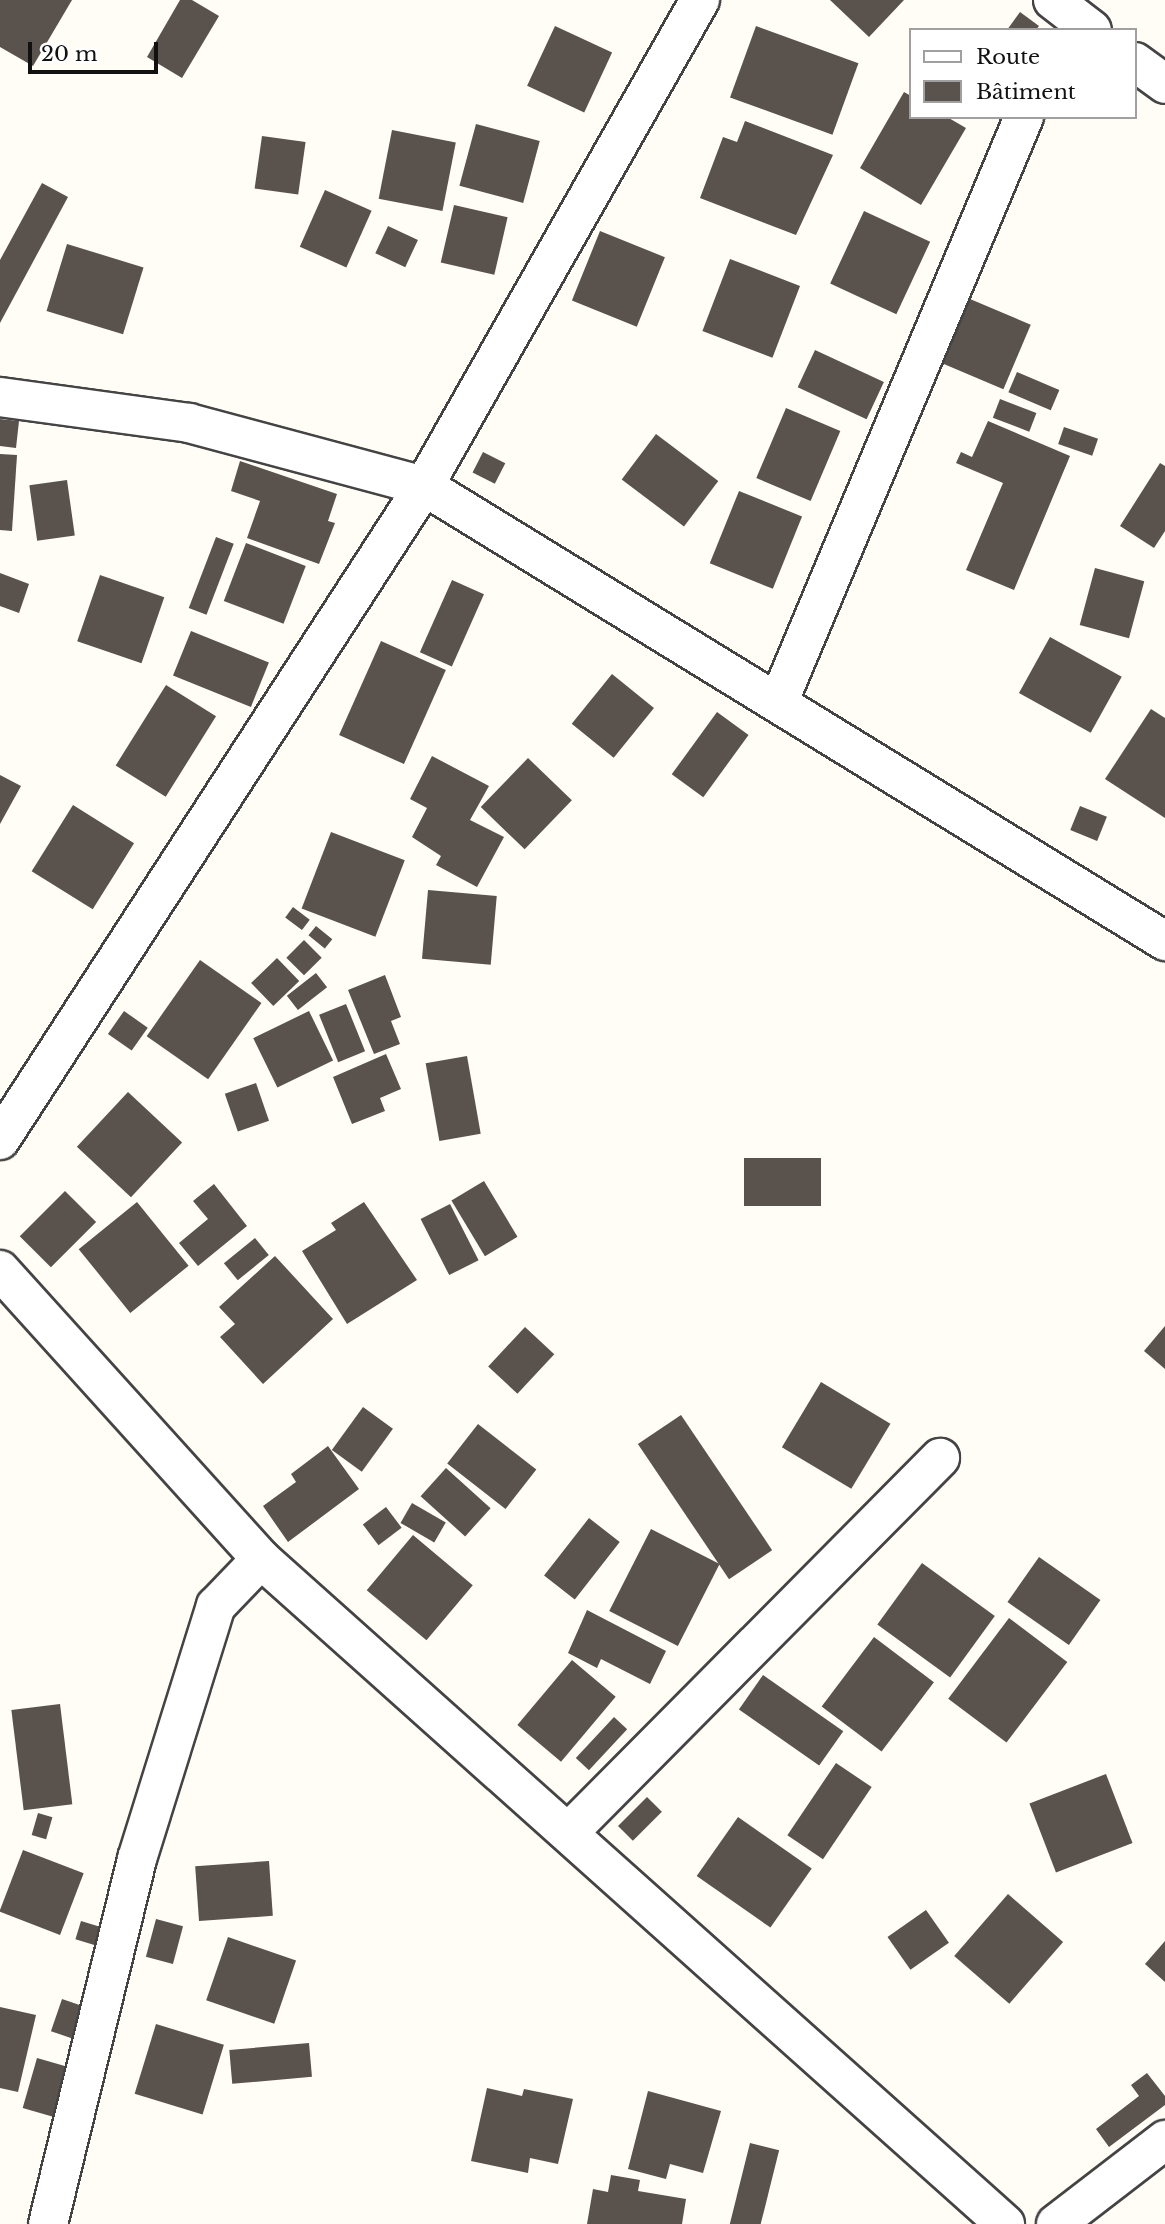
<!DOCTYPE html>
<meta charset="utf-8">
<style>
body{margin:0}
#map{position:relative;width:1165px;height:2224px;overflow:hidden;background:#fffdf5;font-family:"Libre Baskerville",serif}
div>[style]{position:absolute}
[style*='--x']{left:calc(var(--x)*1px);top:calc(var(--y)*1px);width:calc(var(--w)*1px);rotate:calc(var(--a)*1deg)}
.building>*{inset:0;background:#5a524d;transform-origin:0 0}
.roads{filter:drop-shadow(2px 0 #444) drop-shadow(-2px 0 #444) drop-shadow(0 2px #444) drop-shadow(0 -2px #444)}
.minor>*{height:38px;margin:-19px;padding:0 19px;transform-origin:19px;border-radius:19px;background:#fff}
span{translate:-50% -50%;white-space:nowrap;text-align:center;line-height:1.15;-webkit-text-stroke:7px #fff;paint-order:stroke}
.legend{position:absolute;left:909px;top:28px;width:228px;height:91px;box-sizing:border-box;background:#fff;border:2px solid #a0a0a0;margin:0;padding:9px 12px;list-style:none;font-size:21px;color:#111}
.legend li{display:flex;align-items:center;gap:14px;height:35px}
.legend b{width:35px;border:2px solid #a0a0a0}
.scale{position:absolute;left:28px;top:42px;width:130px;height:32px;box-sizing:border-box;border:4px solid #111;border-top:0;padding-left:9px;font-size:21px;line-height:24px;white-space:nowrap;color:#111;-webkit-text-stroke:5px #fff;paint-order:stroke}
</style>
<div id="map">
<div class="building">
<i style="clip-path:polygon(0 0,72px 0,33px 66px,0 47px)"></i>
<i style="clip-path:polygon(180px 0,192px 0,219px 16px,182px 78px,147px 57px)"></i>
<i style="clip-path:polygon(830px 0,904px 0,869px 37px)"></i>
<i style="clip-path:polygon(1020px 12px,1039px 26px,1036px 30px,1007px 30px)"></i>
<i style="left:555px;top:26px;width:63px;height:66px;rotate:25deg"></i>
<i style="left:756px;top:26px;width:109px;height:76px;rotate:20deg"></i>
<i style="clip-path:polygon(904px 92px,911px 96px,911px 117px,947px 117px,966px 128px,921px 205px,860px 168px)"></i>
<i style="clip-path:polygon(745px 121px,833px 155px,796px 235px,700px 198px,723px 137px,737px 142px)"></i>
<i style="left:476px;top:124px;width:66px;height:64px;rotate:15deg"></i>
<i style="left:392px;top:130px;width:65px;height:70px;rotate:11deg"></i>
<i style="left:262px;top:136px;width:44px;height:53px;rotate:8deg"></i>
<i style="clip-path:polygon(42px 183px,68px 197px,0 323px,0 260px)"></i>
<i style="left:325px;top:190px;width:51px;height:62px;rotate:24deg"></i>
<i style="left:454px;top:205px;width:55px;height:59px;rotate:13deg"></i>
<i style="left:864px;top:211px;width:73px;height:80px;rotate:25deg"></i>
<i style="left:388px;top:226px;width:33px;height:30px;rotate:25deg"></i>
<i style="left:600px;top:231px;width:70px;height:75px;rotate:22deg"></i>
<i style="left:67px;top:244px;width:80px;height:70px;rotate:17deg"></i>
<i style="left:730px;top:259px;width:75px;height:77px;rotate:21deg"></i>
<i style="left:970px;top:299px;width:66px;height:70px;rotate:23deg"></i>
<i style="left:815px;top:350px;width:76px;height:41px;rotate:25deg"></i>
<i style="left:1017px;top:372px;width:46px;height:22px;rotate:23deg"></i>
<i style="left:1000px;top:399px;width:39px;height:20px;rotate:21deg"></i>
<i style="left:786px;top:408px;width:59px;height:76px;rotate:23deg"></i>
<i style="clip-path:polygon(0 419px,19px 421px,16px 448px,0 446px)"></i>
<i style="clip-path:polygon(988px 421px,1070px 456px,1014px 590px,966px 570px,1003px 483px,956px 463px,961px 452px,972px 457px)"></i>
<i style="left:1064px;top:427px;width:36px;height:18px;rotate:19deg"></i>
<i style="left:656px;top:434px;width:78px;height:57px;rotate:37deg"></i>
<i style="left:483px;top:452px;width:25px;height:23px;rotate:27deg"></i>
<i style="clip-path:polygon(0 454px,17px 455px,12px 531px,0 530px)"></i>
<i style="clip-path:polygon(240px 461px,337px 494px,328px 521px,335px 523px,319px 564px,247px 538px,260px 501px,231px 491px)"></i>
<i style="clip-path:polygon(1160px 463px,1165px 466px,1165px 531px,1154px 548px,1120px 526px)"></i>
<i style="left:67px;top:480px;width:56px;height:38px;rotate:82deg"></i>
<i style="left:739px;top:491px;width:68px;height:78px;rotate:22deg"></i>
<i style="left:216px;top:537px;width:19px;height:76px;rotate:21deg"></i>
<i style="left:246px;top:543px;width:64px;height:62px;rotate:21deg"></i>
<i style="left:1095px;top:568px;width:51px;height:59px;rotate:15deg"></i>
<i style="clip-path:polygon(0 573px,29px 584px,19px 613px,0 606px)"></i>
<i style="left:100px;top:575px;width:68px;height:70px;rotate:19deg"></i>
<i style="left:452px;top:580px;width:35px;height:79px;rotate:24deg"></i>
<i style="left:191px;top:631px;width:84px;height:48px;rotate:22deg"></i>
<i style="left:1050px;top:637px;width:82px;height:64px;rotate:29deg"></i>
<i style="left:381px;top:641px;width:71px;height:103px;rotate:24deg"></i>
<i style="left:612px;top:674px;width:54px;height:64px;rotate:39deg"></i>
<i style="left:166px;top:685px;width:59px;height:95px;rotate:32deg"></i>
<i style="clip-path:polygon(1151px 709px,1165px 718px,1165px 818px,1105px 779px)"></i>
<i style="left:717px;top:712px;width:39px;height:77px;rotate:36deg"></i>
<i style="clip-path:polygon(432px 756px,489px 786px,470px 820px,504px 837px,477px 887px,436px 865px,441px 856px,412px 837px,427px 808px,410px 799px)"></i>
<i style="left:528px;top:758px;width:61px;height:68px;rotate:44deg"></i>
<i style="clip-path:polygon(0 775px,21px 786px,0 824px)"></i>
<i style="left:73px;top:805px;width:72px;height:78px;rotate:32deg"></i>
<i style="left:1080px;top:806px;width:29px;height:26px;rotate:22deg"></i>
<i style="left:331px;top:832px;width:79px;height:82px;rotate:21deg"></i>
<i style="left:428px;top:890px;width:69px;height:69px;rotate:5deg"></i>
<i style="left:293px;top:907px;width:21px;height:13px;rotate:37deg"></i>
<i style="left:316px;top:926px;width:21px;height:12px;rotate:39deg"></i>
<i style="left:304px;top:940px;width:25px;height:25px;rotate:45deg"></i>
<i style="left:277px;top:958px;width:32px;height:36px;rotate:46deg"></i>
<i style="left:200px;top:960px;width:75px;height:93px;rotate:35deg"></i>
<i style="left:316px;top:973px;width:18px;height:37px;rotate:52deg"></i>
<i style="clip-path:polygon(385px 975px,401px 1017px,391px 1021px,400px 1044px,374px 1054px,348px 990px)"></i>
<i style="left:346px;top:1004px;width:51px;height:29px;rotate:68deg"></i>
<i style="left:124px;top:1011px;width:29px;height:28px;rotate:35deg"></i>
<i style="left:309px;top:1011px;width:55px;height:62px;rotate:64deg"></i>
<i style="clip-path:polygon(386px 1054px,401px 1089px,380px 1098px,385px 1111px,352px 1124px,333px 1077px)"></i>
<i style="left:467px;top:1056px;width:79px;height:42px;rotate:80deg"></i>
<i style="left:256px;top:1083px;width:40px;height:33px;rotate:71deg"></i>
<i style="left:128px;top:1092px;width:74px;height:75px;rotate:43deg"></i>
<i style="left:744px;top:1158px;width:77px;height:48px"></i>
<i style="left:484px;top:1181px;width:65px;height:38px;rotate:59deg"></i>
<i style="clip-path:polygon(214px 1184px,247px 1226px,198px 1266px,179px 1243px,208px 1219px,193px 1201px)"></i>
<i style="left:65px;top:1191px;width:44px;height:64px;rotate:45deg"></i>
<i style="left:137px;top:1202px;width:82px;height:75px;rotate:51deg"></i>
<i style="clip-path:polygon(364px 1202px,417px 1280px,347px 1324px,302px 1251px,336px 1230px,331px 1223px)"></i>
<i style="left:450px;top:1204px;width:63px;height:33px;rotate:63deg"></i>
<i style="left:255px;top:1238px;width:22px;height:40px;rotate:51deg"></i>
<i style="clip-path:polygon(275px 1256px,333px 1319px,263px 1384px,220px 1337px,235px 1324px,219px 1307px)"></i>
<i style="clip-path:polygon(1165px 1326px,1165px 1369px,1144px 1351px)"></i>
<i style="left:525px;top:1327px;width:40px;height:54px;rotate:43deg"></i>
<i style="left:821px;top:1382px;width:81px;height:76px;rotate:31deg"></i>
<i style="left:363px;top:1407px;width:37px;height:53px;rotate:36deg"></i>
<i style="left:681px;top:1415px;width:163px;height:52px;rotate:56deg"></i>
<i style="left:478px;top:1424px;width:74px;height:50px;rotate:38deg"></i>
<i style="clip-path:polygon(328px 1446px,359px 1489px,288px 1542px,263px 1506px,296px 1482px,291px 1474px)"></i>
<i style="left:446px;top:1468px;width:60px;height:38px;rotate:42deg"></i>
<i style="left:412px;top:1503px;width:39px;height:23px;rotate:30deg"></i>
<i style="left:386px;top:1507px;width:26px;height:29px;rotate:53deg"></i>
<i style="left:589px;top:1518px;width:39px;height:73px;rotate:38deg"></i>
<i style="left:651px;top:1529px;width:77px;height:92px;rotate:27deg"></i>
<i style="left:413px;top:1535px;width:78px;height:72px;rotate:40deg"></i>
<i style="left:1039px;top:1557px;width:75px;height:55px;rotate:35deg"></i>
<i style="left:922px;top:1563px;width:90px;height:76px;rotate:36deg"></i>
<i style="clip-path:polygon(587px 1610px,666px 1651px,650px 1684px,601px 1659px,597px 1668px,568px 1653px)"></i>
<i style="left:1009px;top:1618px;width:73px;height:101px;rotate:37deg"></i>
<i style="left:874px;top:1637px;width:75px;height:87px;rotate:37deg"></i>
<i style="left:572px;top:1660px;width:57px;height:85px;rotate:40deg"></i>
<i style="left:763px;top:1675px;width:98px;height:42px;rotate:35deg"></i>
<i style="left:60px;top:1704px;width:101px;height:49px;rotate:83deg"></i>
<i style="left:614px;top:1717px;width:18px;height:56px;rotate:43deg"></i>
<i style="left:836px;top:1763px;width:43px;height:87px;rotate:34deg"></i>
<i style="left:1106px;top:1774px;width:74px;height:82px;rotate:69deg"></i>
<i style="left:647px;top:1797px;width:21px;height:41px;rotate:45deg"></i>
<i style="left:38px;top:1813px;width:15px;height:23px;rotate:16deg"></i>
<i style="left:738px;top:1817px;width:90px;height:72px;rotate:35deg"></i>
<i style="left:23px;top:1850px;width:65px;height:66px;rotate:21deg"></i>
<i style="left:269px;top:1861px;width:55px;height:74px;rotate:86deg"></i>
<i style="left:1008px;top:1894px;width:73px;height:82px;rotate:41deg"></i>
<i style="left:926px;top:1910px;width:40px;height:47px;rotate:55deg"></i>
<i style="left:156px;top:1919px;width:28px;height:39px;rotate:15deg"></i>
<i style="left:81px;top:1921px;width:24px;height:19px;rotate:17deg"></i>
<i style="left:228px;top:1937px;width:72px;height:67px;rotate:19deg"></i>
<i style="clip-path:polygon(1165px 1941px,1165px 1982px,1145px 1964px)"></i>
<i style="left:62px;top:1999px;width:24px;height:34px;rotate:19deg"></i>
<i style="clip-path:polygon(0 2007px,36px 2015px,18px 2092px,0 2088px)"></i>
<i style="left:156px;top:2024px;width:71px;height:73px;rotate:17deg"></i>
<i style="left:309px;top:2043px;width:34px;height:80px;rotate:85deg"></i>
<i style="left:37px;top:2058px;width:37px;height:52px;rotate:16deg"></i>
<i style="clip-path:polygon(1147px 2073px,1165px 2096px,1165px 2105px,1109px 2147px,1096px 2129px,1139px 2096px,1131px 2085px)"></i>
<i style="clip-path:polygon(487px 2088px,522px 2096px,524px 2089px,573px 2099px,558px 2164px,530px 2158px,528px 2173px,471px 2161px)"></i>
<i style="clip-path:polygon(648px 2091px,721px 2111px,703px 2173px,670px 2164px,666px 2179px,628px 2169px)"></i>
<i style="left:750px;top:2143px;width:30px;height:84px;rotate:14deg"></i>
<i style="clip-path:polygon(611px 2175px,640px 2180px,638px 2191px,686px 2199px,682px 2224px,587px 2224px,593px 2189px,608px 2192px)"></i>
</div>
<div class="roads">
<div class="minor">
<i style="--x:1053;--y:0;--w:49;--a:37.6"></i>
<i style="--x:1135;--y:62;--w:37;--a:36"></i>
<i style="--x:0;--y:397;--w:191;--a:7.8"></i>
<i style="--x:189;--y:423;--w:243;--a:15"></i>
<i style="--x:424;--y:486;--w:870;--a:31.55"></i>
<i style="--x:778;--y:703;--w:636;--a:-67.23"></i>
<i style="--x:0;--y:1140;--w:779;--a:-57.04"></i>
<i style="--x:424;--y:486;--w:559;--a:-60.41"></i>
<i style="--x:0;--y:1270;--w:389;--a:47.9"></i>
<i style="--x:261;--y:1559;--w:998;--a:41.79"></i>
<i style="--x:569;--y:1832;--w:527;--a:-45.23"></i>
<i style="--x:48;--y:2224;--w:376;--a:-76.3"></i>
<i style="--x:137;--y:1859;--w:265;--a:-72.7"></i>
<i style="--x:216;--y:1606;--w:65;--a:-46.2"></i>
<i style="--x:1056;--y:2224;--w:138;--a:-37.6"></i>
</div>
</div>
<ul class="legend">
<li><b style="height:9px;background:#fff"></b>Route</li>
<li><b style="height:19px;background:#5a524d"></b>Bâtiment</li>
</ul>
<div class="scale">20 m</div>
</div>
